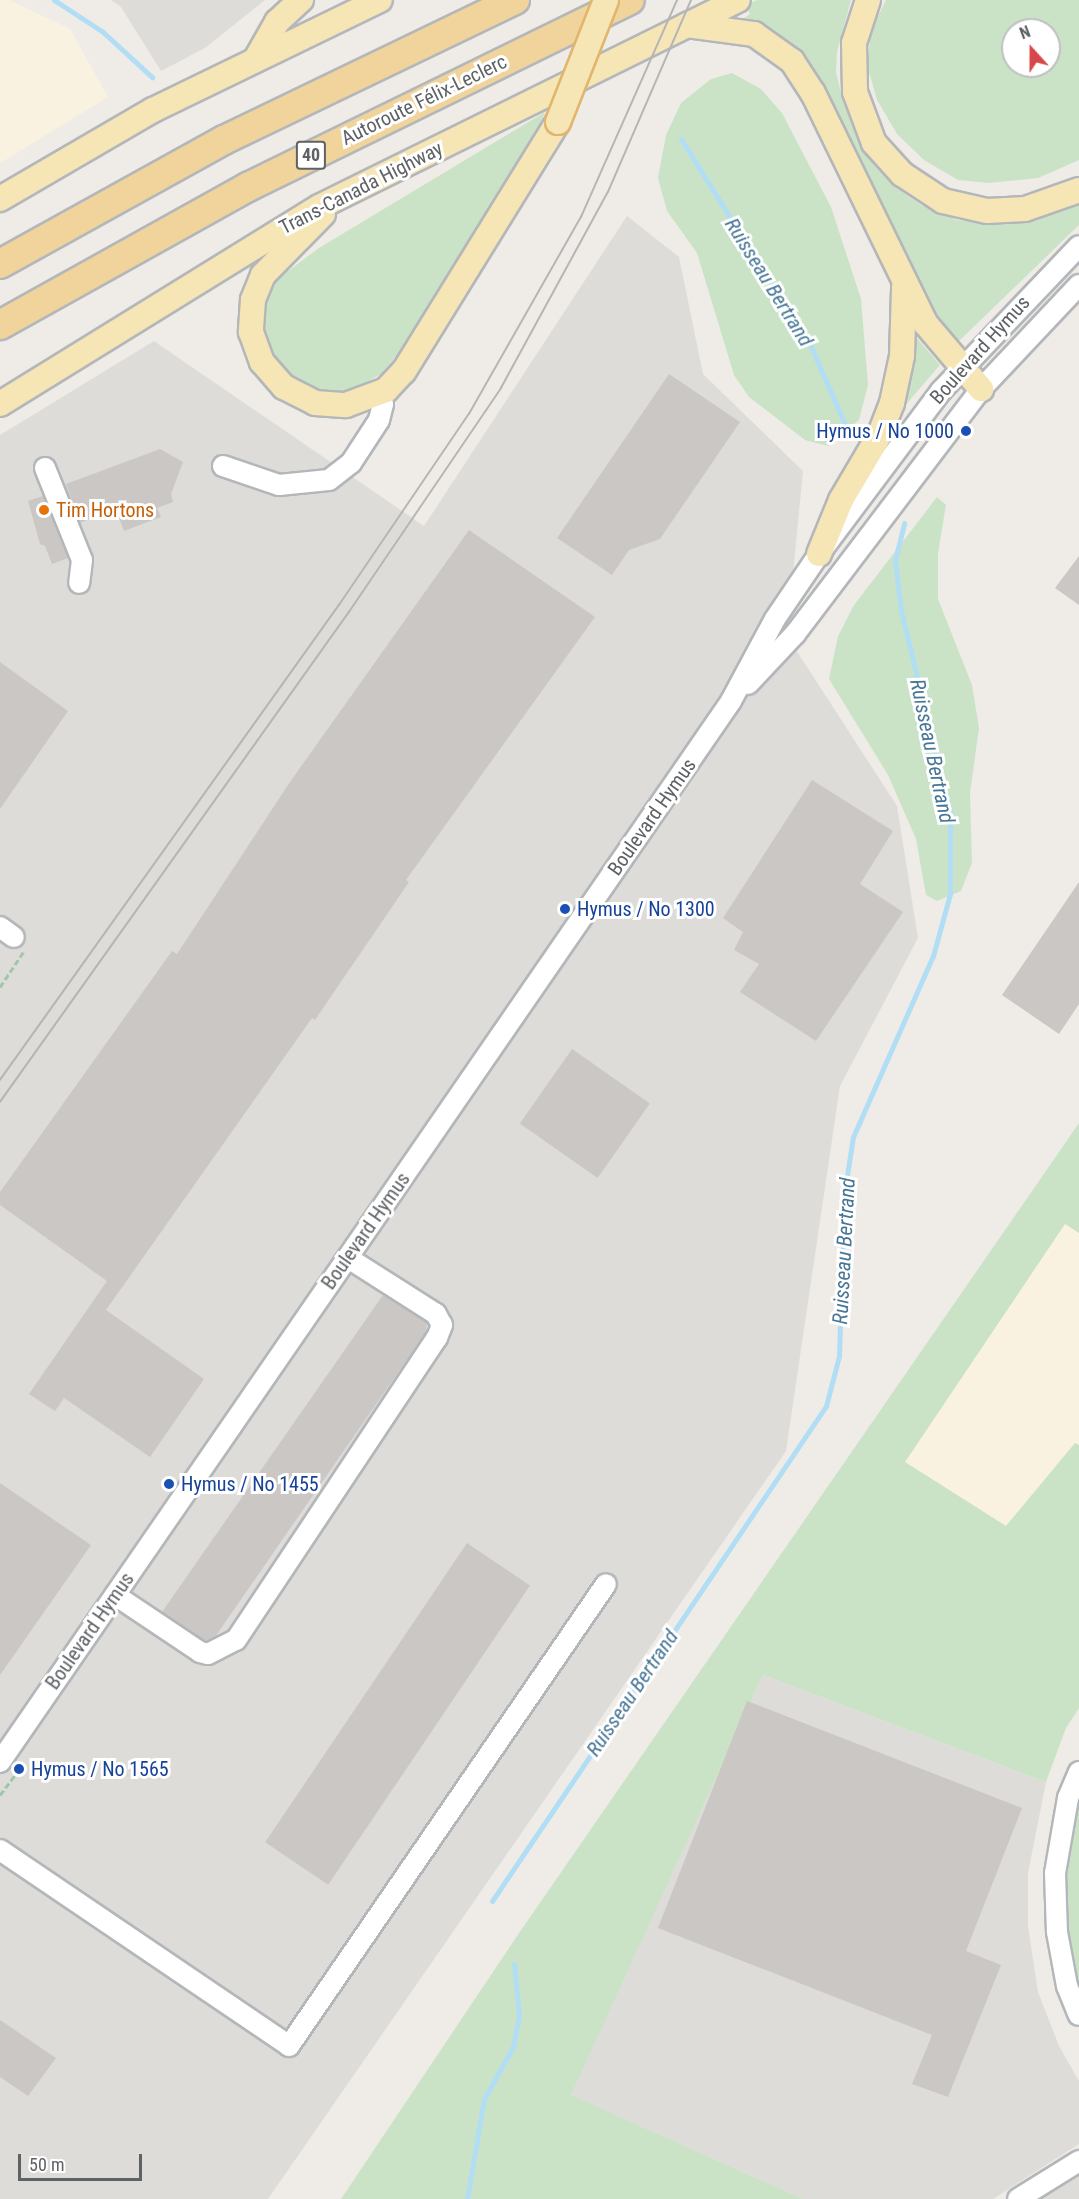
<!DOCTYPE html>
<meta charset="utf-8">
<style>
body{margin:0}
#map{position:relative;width:1079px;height:2199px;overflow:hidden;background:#efece7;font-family:"Roboto Condensed",sans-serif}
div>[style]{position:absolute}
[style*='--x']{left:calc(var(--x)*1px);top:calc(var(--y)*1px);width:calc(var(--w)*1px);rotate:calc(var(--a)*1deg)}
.commercial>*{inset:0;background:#faf2e1}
.industrial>*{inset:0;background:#dedcd9}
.green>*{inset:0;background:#cae3c7}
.stream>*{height:5px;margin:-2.5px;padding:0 2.5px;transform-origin:2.5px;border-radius:2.5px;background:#b1def5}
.building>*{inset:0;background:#cac7c4;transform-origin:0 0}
.path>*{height:3px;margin-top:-1.5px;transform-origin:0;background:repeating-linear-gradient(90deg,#a2c5a9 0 6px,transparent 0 9px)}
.roads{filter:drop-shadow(2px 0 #b4b7ba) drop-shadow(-2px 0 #b4b7ba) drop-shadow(0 2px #b4b7ba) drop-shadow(0 -2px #b4b7ba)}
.minor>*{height:20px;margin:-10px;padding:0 10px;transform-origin:10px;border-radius:10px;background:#fff}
.major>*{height:24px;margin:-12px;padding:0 12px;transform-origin:12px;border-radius:12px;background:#f6e5b5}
.highway>*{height:28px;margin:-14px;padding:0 14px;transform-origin:14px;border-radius:14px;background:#f1d39c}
.tram>*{height:1.5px;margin:-0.75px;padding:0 0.75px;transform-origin:0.75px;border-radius:0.75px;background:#b4b5b5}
.bridges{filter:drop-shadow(2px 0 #e2b56d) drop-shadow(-2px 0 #e2b56d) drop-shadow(0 2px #e2b56d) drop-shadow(0 -2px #e2b56d)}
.major-bridge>*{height:24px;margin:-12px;padding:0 12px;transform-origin:12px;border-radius:12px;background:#f6e5b5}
.dots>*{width:16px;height:16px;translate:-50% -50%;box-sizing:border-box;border:3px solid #fff;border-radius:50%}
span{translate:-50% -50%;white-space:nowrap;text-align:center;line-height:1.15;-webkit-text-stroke:6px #fff;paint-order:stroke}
.shield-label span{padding:2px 4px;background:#fff;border:2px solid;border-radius:4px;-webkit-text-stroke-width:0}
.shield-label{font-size:18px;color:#5e6265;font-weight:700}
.street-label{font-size:20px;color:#5e6265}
.transit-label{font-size:20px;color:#164399}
.right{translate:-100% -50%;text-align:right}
.left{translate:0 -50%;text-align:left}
.food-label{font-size:20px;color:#c56008}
.water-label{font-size:21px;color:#477696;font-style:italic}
.north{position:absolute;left:1001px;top:18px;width:60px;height:60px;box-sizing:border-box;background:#fff;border:2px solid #bfc0c1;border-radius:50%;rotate:339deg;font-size:16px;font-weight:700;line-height:24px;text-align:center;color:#5e6265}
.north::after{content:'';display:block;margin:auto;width:21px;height:27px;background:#d6464a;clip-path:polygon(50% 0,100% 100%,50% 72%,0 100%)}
.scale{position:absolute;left:18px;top:2154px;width:124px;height:27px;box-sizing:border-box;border:3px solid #5e6265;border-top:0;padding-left:8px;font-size:18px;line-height:21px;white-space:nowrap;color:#5e6265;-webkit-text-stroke:4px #fff;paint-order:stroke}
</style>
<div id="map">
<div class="commercial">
<i style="clip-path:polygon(0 0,9px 0,70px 29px,108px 97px,0 163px)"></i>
<i style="clip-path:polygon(1065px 1223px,1079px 1233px,1079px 1445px,1075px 1443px,1006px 1526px,905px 1462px)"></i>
</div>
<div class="industrial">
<i style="clip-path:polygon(111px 0,265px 0,205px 48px,161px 71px,121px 7px)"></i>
<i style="clip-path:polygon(627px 216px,679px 257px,703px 374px,803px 471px,787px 636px,897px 806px,918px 938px,840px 1086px,786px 1451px,268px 2199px,0 2199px,0 435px,154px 341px,424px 526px)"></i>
<i style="clip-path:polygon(763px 1675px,1046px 1782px,1028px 1873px,1028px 1926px,1038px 1992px,1059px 2046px,1079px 2081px,1079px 2144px,993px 2199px,803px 2199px,570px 2095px)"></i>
<i style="clip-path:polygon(1079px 2161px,1079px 2199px,1018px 2199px)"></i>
</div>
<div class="green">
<i style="clip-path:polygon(757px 0,851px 0,837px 52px,836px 72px,843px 101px,858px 141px,874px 165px,892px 185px,921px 205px,957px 220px,999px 225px,1023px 223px,1079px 203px,1079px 225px,960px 340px,953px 341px,941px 328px,770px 32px,742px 20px,750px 14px,746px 5px)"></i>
<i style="clip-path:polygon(evenodd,886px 0,1079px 0,1079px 160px,1038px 178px,989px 183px,958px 180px,924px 160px,897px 134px,877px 100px,867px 65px,871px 31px,886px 0,1013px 30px,1049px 30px,1049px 66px,1013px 66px,1013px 30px)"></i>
<i style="clip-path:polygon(732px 73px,761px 89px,782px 113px,831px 207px,861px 299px,868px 385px,859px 420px,828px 446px,805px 440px,749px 397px,734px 375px,697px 253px,667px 211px,658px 178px,666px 135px,681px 103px,711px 79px)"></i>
<i style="clip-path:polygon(545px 112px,527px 156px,404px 347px,381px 374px,352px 390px,333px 393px,299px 383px,283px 372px,262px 343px,258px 307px,280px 265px,288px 271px,319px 248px)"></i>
<i style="clip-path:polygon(910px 330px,940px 365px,891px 422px)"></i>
<i style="clip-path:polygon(937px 497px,946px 505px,938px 553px,938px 599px,972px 685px,979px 728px,970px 793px,972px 863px,961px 891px,937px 901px,926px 895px,916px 839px,888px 775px,829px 679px,838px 636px,854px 605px)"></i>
<i style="clip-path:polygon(1079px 1123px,1079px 1233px,1065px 1224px,905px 1462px,1006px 1526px,1075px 1443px,1079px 1445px,1079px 1708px,1066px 1728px,1046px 1782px,763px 1675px,571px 2095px,803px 2199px,341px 2199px,517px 1936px)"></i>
<i style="clip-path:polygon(1079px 1772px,1079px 2015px,1057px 1932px,1068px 1798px)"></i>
</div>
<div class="stream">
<i style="--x:54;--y:0;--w:59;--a:33.1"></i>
<i style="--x:103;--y:32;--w:67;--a:42.6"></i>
<i style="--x:681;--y:139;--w:248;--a:58"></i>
<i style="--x:812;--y:349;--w:87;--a:66.4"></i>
<i style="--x:492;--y:1901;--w:597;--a:-55.99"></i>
<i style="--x:826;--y:1406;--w:52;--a:-75.4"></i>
<i style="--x:839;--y:1356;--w:161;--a:-88.2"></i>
<i style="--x:844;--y:1195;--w:59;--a:-81.2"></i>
<i style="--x:853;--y:1137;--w:198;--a:-66.2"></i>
<i style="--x:933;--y:956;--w:64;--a:-74.7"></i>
<i style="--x:950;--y:894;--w:82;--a:-90"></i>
<i style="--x:950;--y:812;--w:207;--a:-103.7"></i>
<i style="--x:901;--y:611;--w:51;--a:-96.7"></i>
<i style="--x:895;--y:560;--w:38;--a:-76"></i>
<i style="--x:467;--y:2199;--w:101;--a:-80.4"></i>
<i style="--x:484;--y:2099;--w:60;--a:-60.9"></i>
<i style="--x:513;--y:2047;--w:33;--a:-79"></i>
<i style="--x:519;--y:2015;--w:51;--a:-95.6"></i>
</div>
<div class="building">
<i style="clip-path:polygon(669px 374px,740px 422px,660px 539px,629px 550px,612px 575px,557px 538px)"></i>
<i style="clip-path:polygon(160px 449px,183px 462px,171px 494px,173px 502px,157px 508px,161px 517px,124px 531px,117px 513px,111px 515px,110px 511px,80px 523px,66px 484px)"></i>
<i style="clip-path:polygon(43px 496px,68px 558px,52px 564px,45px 546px,40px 544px,28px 501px)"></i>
<i style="clip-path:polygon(469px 530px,595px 617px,406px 880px,409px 882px,315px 1020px,312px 1018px,106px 1310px,204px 1379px,150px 1457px,64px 1398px,55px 1411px,29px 1394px,107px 1281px,0 1205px,0 1192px,172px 951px,177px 954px,290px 782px)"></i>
<i style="clip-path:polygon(1079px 556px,1079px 605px,1055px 588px)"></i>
<i style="clip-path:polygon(0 662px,68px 711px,0 809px)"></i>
<i style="clip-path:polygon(812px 780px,893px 831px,860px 884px,903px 912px,816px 1041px,740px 992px,759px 964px,734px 950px,743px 932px,723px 918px)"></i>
<i style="clip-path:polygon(1079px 882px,1079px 1004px,1059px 1034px,1002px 995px)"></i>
<i style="left:572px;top:1049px;width:95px;height:91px;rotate:35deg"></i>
<i style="clip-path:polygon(383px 1295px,427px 1322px,426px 1332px,215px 1637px,205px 1641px,162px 1612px)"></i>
<i style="clip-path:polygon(0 1483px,91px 1545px,0 1675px)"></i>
<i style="left:467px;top:1543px;width:76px;height:361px;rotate:34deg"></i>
<i style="clip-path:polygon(747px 1701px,1022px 1808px,966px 1951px,1001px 1965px,948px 2097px,912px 2084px,932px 2035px,658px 1928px)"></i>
<i style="clip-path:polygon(0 2020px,56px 2058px,28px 2096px,0 2077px)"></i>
</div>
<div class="path">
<i style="--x:0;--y:987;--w:43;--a:-56.3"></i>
<i style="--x:0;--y:1795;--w:30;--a:-53"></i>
</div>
<div class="roads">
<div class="minor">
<i style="--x:223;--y:466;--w:59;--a:18.7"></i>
<i style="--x:279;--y:485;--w:50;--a:-5.7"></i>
<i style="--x:329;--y:480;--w:28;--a:-38"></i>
<i style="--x:351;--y:463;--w:51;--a:-56.9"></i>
<i style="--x:379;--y:420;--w:16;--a:-76"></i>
<i style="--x:383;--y:404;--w:10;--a:-107"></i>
<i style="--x:45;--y:468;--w:99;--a:68.1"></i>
<i style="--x:82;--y:560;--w:23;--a:97"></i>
<i style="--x:748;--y:684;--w:69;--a:-46.8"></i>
<i style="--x:795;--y:634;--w:308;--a:-52.8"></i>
<i style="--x:981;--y:389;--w:143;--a:-46.7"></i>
<i style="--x:0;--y:927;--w:17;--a:36"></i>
<i style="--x:115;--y:1595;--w:102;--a:33.8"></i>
<i style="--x:200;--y:1652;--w:8;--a:14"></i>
<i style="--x:208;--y:1654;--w:31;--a:-27"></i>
<i style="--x:236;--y:1640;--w:363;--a:-56.4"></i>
<i style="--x:437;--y:1338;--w:14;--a:-69"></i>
<i style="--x:442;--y:1325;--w:13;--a:-119"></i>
<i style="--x:436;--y:1314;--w:104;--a:-147.5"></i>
<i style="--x:0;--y:1762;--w:1288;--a:-55.43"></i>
<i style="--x:731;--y:701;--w:93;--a:-61.8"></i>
<i style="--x:775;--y:619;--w:78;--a:-55.9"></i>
<i style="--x:819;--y:554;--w:204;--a:-53.2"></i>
<i style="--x:941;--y:391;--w:200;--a:-46.4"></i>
<i style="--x:1079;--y:1772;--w:28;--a:113"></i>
<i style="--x:1068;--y:1798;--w:76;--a:99.8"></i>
<i style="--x:1055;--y:1873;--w:59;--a:88.1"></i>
<i style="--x:1057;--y:1932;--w:55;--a:79.5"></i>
<i style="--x:1067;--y:1986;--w:31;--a:68"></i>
<i style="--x:0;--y:1850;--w:349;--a:34.1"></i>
<i style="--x:289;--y:2046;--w:560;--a:-55.54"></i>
<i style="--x:1018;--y:2199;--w:72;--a:-31.9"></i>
</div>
<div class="major">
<i style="--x:868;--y:0;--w:45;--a:108"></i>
<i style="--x:854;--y:43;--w:49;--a:88.8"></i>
<i style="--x:855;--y:92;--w:54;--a:69.6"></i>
<i style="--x:874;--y:143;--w:42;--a:47.9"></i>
<i style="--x:902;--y:174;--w:49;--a:33.4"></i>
<i style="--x:943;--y:201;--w:45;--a:12.8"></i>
<i style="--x:987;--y:211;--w:38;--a:-3"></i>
<i style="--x:1025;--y:209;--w:57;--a:-19.4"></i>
<i style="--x:687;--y:25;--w:68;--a:7.7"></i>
<i style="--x:754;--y:34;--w:47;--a:35.4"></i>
<i style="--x:792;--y:61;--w:38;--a:57"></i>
<i style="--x:813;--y:93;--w:256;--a:64"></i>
<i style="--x:925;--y:323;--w:87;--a:49.7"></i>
<i style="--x:256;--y:59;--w:43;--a:-60.4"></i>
<i style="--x:277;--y:22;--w:33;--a:-43"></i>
<i style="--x:0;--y:199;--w:177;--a:-30.2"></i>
<i style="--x:153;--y:110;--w:252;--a:-25.9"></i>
<i style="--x:323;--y:214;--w:86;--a:134.5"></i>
<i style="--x:263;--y:275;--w:27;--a:112"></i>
<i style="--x:253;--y:300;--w:32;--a:94"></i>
<i style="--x:251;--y:332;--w:32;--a:70"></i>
<i style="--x:262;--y:362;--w:33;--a:49"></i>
<i style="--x:284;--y:387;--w:35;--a:27"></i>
<i style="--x:315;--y:403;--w:31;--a:4"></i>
<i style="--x:346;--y:405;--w:43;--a:-20.6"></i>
<i style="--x:386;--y:390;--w:26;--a:-47"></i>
<i style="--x:404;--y:371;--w:293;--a:-58.3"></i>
<i style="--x:0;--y:404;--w:375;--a:-31.7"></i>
<i style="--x:319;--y:207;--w:467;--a:-26.3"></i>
<i style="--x:819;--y:554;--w:58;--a:-67.8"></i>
<i style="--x:841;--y:500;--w:77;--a:-59.4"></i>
<i style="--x:880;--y:434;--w:33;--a:-69"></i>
<i style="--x:892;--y:403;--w:48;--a:-78"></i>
<i style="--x:902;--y:356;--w:69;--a:-88.3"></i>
</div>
<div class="highway">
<i style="--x:0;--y:264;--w:256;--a:-29"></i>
<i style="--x:224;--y:140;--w:323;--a:-25.7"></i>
<i style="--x:0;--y:325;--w:284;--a:-29.1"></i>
<i style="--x:248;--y:187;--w:425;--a:-26.1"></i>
</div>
</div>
<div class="tram">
<i style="--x:0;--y:1080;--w:584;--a:-54.49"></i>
<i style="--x:339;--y:605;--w:231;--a:-55.8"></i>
<i style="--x:469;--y:414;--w:227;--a:-60.4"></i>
<i style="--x:581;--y:217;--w:237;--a:-66.1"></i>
<i style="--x:0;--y:1102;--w:602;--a:-54.54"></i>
<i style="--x:349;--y:612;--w:271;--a:-55.8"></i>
<i style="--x:501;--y:388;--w:223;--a:-61.4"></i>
<i style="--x:608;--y:192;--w:209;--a:-66.6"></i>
</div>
<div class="bridges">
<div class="major-bridge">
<i style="--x:558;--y:122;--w:131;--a:-68.5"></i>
</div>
</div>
<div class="dots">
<i style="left:966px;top:431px;background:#1a4fb4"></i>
<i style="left:44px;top:510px;background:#e8710a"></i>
<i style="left:565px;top:909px;background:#1a4fb4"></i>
<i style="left:169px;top:1484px;background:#1a4fb4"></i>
<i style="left:19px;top:1769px;background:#1a4fb4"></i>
</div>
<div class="shield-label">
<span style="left:311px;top:155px">40</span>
</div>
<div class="street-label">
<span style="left:424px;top:100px;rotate:-26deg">Autoroute Félix-Leclerc</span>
<span style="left:361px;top:188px;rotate:-27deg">Trans-Canada Highway</span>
<span style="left:980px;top:350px;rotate:-48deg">Boulevard Hymus</span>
<span style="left:652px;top:817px;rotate:-55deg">Boulevard Hymus</span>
<span style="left:366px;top:1231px;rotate:-55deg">Boulevard Hymus</span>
<span style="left:90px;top:1631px;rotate:-55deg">Boulevard Hymus</span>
</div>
<div class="transit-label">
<span class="right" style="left:954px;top:431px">Hymus / No 1000</span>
<span class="left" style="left:577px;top:909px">Hymus / No 1300</span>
<span class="left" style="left:181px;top:1484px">Hymus / No 1455</span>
<span class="left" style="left:31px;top:1769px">Hymus / No 1565</span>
</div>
<div class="food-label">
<span class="left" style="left:56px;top:510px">Tim Hortons</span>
</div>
<div class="water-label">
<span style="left:769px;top:282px;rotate:58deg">Ruisseau Bertrand</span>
<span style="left:932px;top:751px;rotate:78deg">Ruisseau Bertrand</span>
<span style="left:844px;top:1251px;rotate:-87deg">Ruisseau Bertrand</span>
<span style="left:632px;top:1693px;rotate:-56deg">Ruisseau Bertrand</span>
</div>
<div class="north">N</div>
<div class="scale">50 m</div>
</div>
